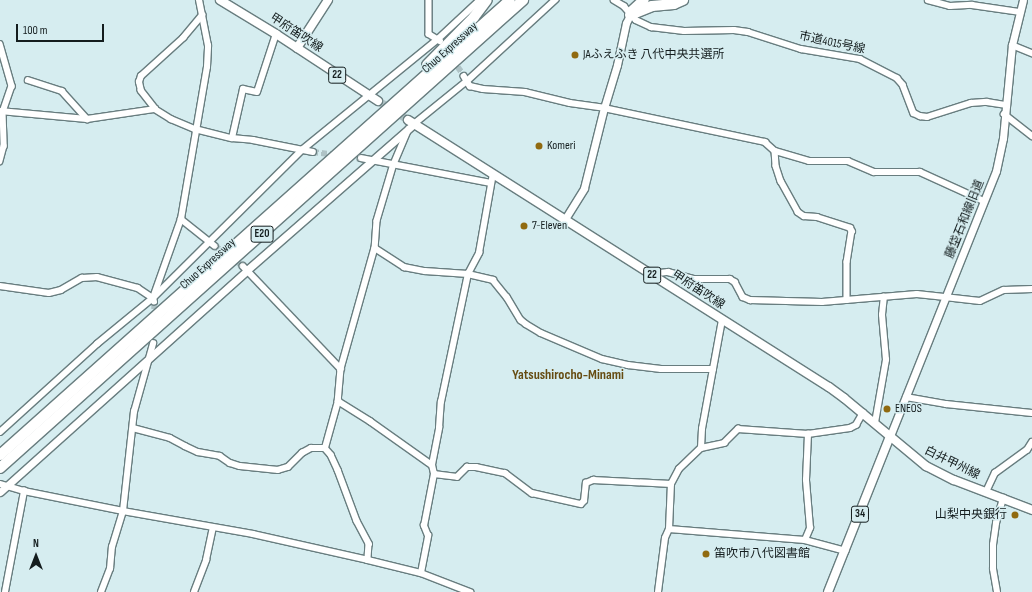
<!DOCTYPE html>
<meta charset="utf-8">
<style>
body{margin:0}
#map{position:relative;width:1032px;height:592px;overflow:hidden;background:#d6edf0;font-family:"Sofia Sans Condensed","Noto Sans JP",sans-serif}
div>[style]{position:absolute}
[style*='--x']{left:calc(var(--x)*1px);top:calc(var(--y)*1px);width:calc(var(--w)*1px);rotate:calc(var(--a)*1deg)}
.minor-tunnel>*{height:5.5px;margin-top:-2.75px;transform-origin:0;background:repeating-linear-gradient(90deg,#afc3c6 0 5.5px,transparent 0 8.5px)}
.primary-tunnel>*{height:8px;margin-top:-4px;transform-origin:0;background:repeating-linear-gradient(90deg,#afc3c6 0 8px,transparent 0 12px)}
.roads{filter:drop-shadow(1px 0 #687d7f) drop-shadow(-1px 0 #687d7f) drop-shadow(0 1px #687d7f) drop-shadow(0 -1px #687d7f)}
.minor>*{height:5.5px;margin:-2.75px;padding:0 2.75px;transform-origin:2.75px;border-radius:2.75px;background:#fff}
.tertiary>*{height:7px;margin:-3.5px;padding:0 3.5px;transform-origin:3.5px;border-radius:3.5px;background:#fff}
.secondary>*{height:8px;margin:-4px;padding:0 4px;transform-origin:4px;border-radius:4px;background:#fff}
.primary>*{height:8px;margin:-4px;padding:0 4px;transform-origin:4px;border-radius:4px;background:#fff}
.motorway>*{height:10px;margin:-5px;padding:0 5px;transform-origin:5px;border-radius:5px;background:#fff}
.dots>*{width:11px;height:11px;translate:-50% -50%;box-sizing:border-box;border:2px solid #d6edf0;border-radius:50%}
span{translate:-50% -50%;white-space:nowrap;text-align:center;line-height:1.15;-webkit-text-stroke:3px #d6edf0;paint-order:stroke}
.shield-label span{padding:1px 3px;background:#d6edf0;border:1px solid;border-radius:3px;-webkit-text-stroke-width:0}
.shield-label{font-size:11px;color:#141d1e;font-weight:700}
.street-label{font-size:12px;color:#141d1e}
.poi-label{font-size:12px;color:#141d1e}
.left{translate:0 -50%;text-align:left}
.right{translate:-100% -50%;text-align:right}
.quarter-label{font-size:14px;color:#664c12;font-weight:700}
.north{position:absolute;left:16px;top:536px;width:40px;height:40px;-webkit-text-stroke:3px #d6edf0;paint-order:stroke;rotate:0deg;font-size:11px;font-weight:700;line-height:16px;text-align:center;color:#141d1e}
.north::after{content:'';display:block;margin:auto;width:14px;height:18px;background:#141d1e;clip-path:polygon(50% 0,100% 100%,50% 72%,0 100%)}
.scale{position:absolute;left:16px;top:24px;width:88px;height:18px;box-sizing:border-box;border:2px solid #141d1e;border-top:0;padding-left:5px;font-size:12px;line-height:14px;white-space:nowrap;color:#141d1e;-webkit-text-stroke:3px #d6edf0;paint-order:stroke}
</style>
<div id="map">
<div class="minor-tunnel">
<i style="--x:453;--y:60;--w:19;--a:55"></i>
<i style="--x:313;--y:152;--w:24;--a:7"></i>
<i style="--x:215;--y:246;--w:34;--a:36"></i>
<i style="--x:154;--y:318;--w:16;--a:-90"></i>
</div>
<div class="primary-tunnel">
<i style="--x:378;--y:101;--w:36;--a:32"></i>
</div>
<div class="roads">
<div class="minor">
<i style="--x:429;--y:0;--w:34;--a:90"></i>
<i style="--x:429;--y:34;--w:13;--a:32"></i>
<i style="--x:614;--y:0;--w:12;--a:31"></i>
<i style="--x:624;--y:6;--w:18;--a:49"></i>
<i style="--x:636;--y:20;--w:17;--a:25"></i>
<i style="--x:651;--y:27;--w:33;--a:7"></i>
<i style="--x:684;--y:31;--w:50;--a:-1.1"></i>
<i style="--x:734;--y:30;--w:14;--a:8"></i>
<i style="--x:748;--y:32;--w:56;--a:17.8"></i>
<i style="--x:801;--y:49;--w:60;--a:9.6"></i>
<i style="--x:860;--y:59;--w:42;--a:27.2"></i>
<i style="--x:897;--y:78;--w:9;--a:49"></i>
<i style="--x:903;--y:85;--w:30;--a:69"></i>
<i style="--x:914;--y:113;--w:7;--a:27"></i>
<i style="--x:920;--y:116;--w:7;--a:8"></i>
<i style="--x:927;--y:117;--w:46;--a:-17.7"></i>
<i style="--x:971;--y:103;--w:16;--a:-4"></i>
<i style="--x:987;--y:102;--w:18;--a:9"></i>
<i style="--x:928;--y:0;--w:23;--a:15"></i>
<i style="--x:950;--y:6;--w:22;--a:-3"></i>
<i style="--x:972;--y:5;--w:49;--a:8.3"></i>
<i style="--x:0;--y:44;--w:44;--a:74.1"></i>
<i style="--x:12;--y:86;--w:28;--a:109"></i>
<i style="--x:3;--y:112;--w:34;--a:88"></i>
<i style="--x:4;--y:146;--w:16;--a:105"></i>
<i style="--x:1012;--y:45;--w:22;--a:22"></i>
<i style="--x:464;--y:76;--w:12;--a:59"></i>
<i style="--x:470;--y:86;--w:13;--a:13"></i>
<i style="--x:483;--y:89;--w:42;--a:4.1"></i>
<i style="--x:525;--y:92;--w:46;--a:13.7"></i>
<i style="--x:570;--y:103;--w:34;--a:8"></i>
<i style="--x:604;--y:108;--w:165;--a:11.9"></i>
<i style="--x:765;--y:142;--w:13;--a:42"></i>
<i style="--x:775;--y:151;--w:15;--a:86"></i>
<i style="--x:776;--y:166;--w:16;--a:72"></i>
<i style="--x:781;--y:181;--w:35;--a:61"></i>
<i style="--x:798;--y:212;--w:7;--a:34"></i>
<i style="--x:804;--y:216;--w:13;--a:4"></i>
<i style="--x:817;--y:217;--w:35;--a:18"></i>
<i style="--x:850;--y:228;--w:4;--a:56"></i>
<i style="--x:852;--y:231;--w:31;--a:99"></i>
<i style="--x:847;--y:262;--w:38;--a:90"></i>
<i style="--x:28;--y:80;--w:36;--a:18"></i>
<i style="--x:62;--y:91;--w:38;--a:48"></i>
<i style="--x:155;--y:109;--w:23;--a:-128"></i>
<i style="--x:141;--y:91;--w:9;--a:-103"></i>
<i style="--x:139;--y:82;--w:6;--a:-72"></i>
<i style="--x:141;--y:76;--w:57;--a:-42.1"></i>
<i style="--x:183;--y:38;--w:30;--a:-50"></i>
<i style="--x:0;--y:111;--w:87;--a:5.3"></i>
<i style="--x:87;--y:119;--w:69;--a:-8.4"></i>
<i style="--x:155;--y:109;--w:19;--a:32"></i>
<i style="--x:171;--y:119;--w:26;--a:23"></i>
<i style="--x:195;--y:129;--w:38;--a:14"></i>
<i style="--x:232;--y:138;--w:21;--a:5"></i>
<i style="--x:253;--y:140;--w:61;--a:11.3"></i>
<i style="--x:1004;--y:114;--w:36;--a:38"></i>
<i style="--x:414;--y:124;--w:68;--a:-39.1"></i>
<i style="--x:467;--y:81;--w:120;--a:-42.6"></i>
<i style="--x:409;--y:129;--w:38;--a:113"></i>
<i style="--x:394;--y:164;--w:59;--a:106.6"></i>
<i style="--x:377;--y:221;--w:27;--a:94"></i>
<i style="--x:375;--y:248;--w:126;--a:105.7"></i>
<i style="--x:341;--y:369;--w:32;--a:95"></i>
<i style="--x:338;--y:401;--w:38;--a:32"></i>
<i style="--x:370;--y:421;--w:76;--a:35.4"></i>
<i style="--x:232;--y:138;--w:50;--a:-77.3"></i>
<i style="--x:243;--y:89;--w:14;--a:12"></i>
<i style="--x:257;--y:92;--w:61;--a:-71.9"></i>
<i style="--x:775;--y:151;--w:35;--a:16"></i>
<i style="--x:809;--y:161;--w:39;--a:0"></i>
<i style="--x:848;--y:161;--w:28;--a:23"></i>
<i style="--x:874;--y:172;--w:46;--a:0"></i>
<i style="--x:920;--y:172;--w:70;--a:24.4"></i>
<i style="--x:361;--y:158;--w:132;--a:10.9"></i>
<i style="--x:181;--y:219;--w:43;--a:38.5"></i>
<i style="--x:375;--y:248;--w:35;--a:33"></i>
<i style="--x:404;--y:267;--w:21;--a:11"></i>
<i style="--x:425;--y:271;--w:43;--a:4"></i>
<i style="--x:468;--y:274;--w:26;--a:13"></i>
<i style="--x:493;--y:280;--w:22;--a:51"></i>
<i style="--x:507;--y:297;--w:27;--a:59"></i>
<i style="--x:521;--y:320;--w:6;--a:39"></i>
<i style="--x:526;--y:324;--w:17;--a:31"></i>
<i style="--x:541;--y:333;--w:66;--a:23.1"></i>
<i style="--x:602;--y:359;--w:27;--a:13"></i>
<i style="--x:628;--y:365;--w:33;--a:7"></i>
<i style="--x:661;--y:369;--w:52;--a:0"></i>
<i style="--x:243;--y:266;--w:142;--a:46.4"></i>
<i style="--x:651;--y:274;--w:17;--a:-7"></i>
<i style="--x:668;--y:272;--w:27;--a:15"></i>
<i style="--x:694;--y:279;--w:36;--a:0"></i>
<i style="--x:730;--y:279;--w:6;--a:31"></i>
<i style="--x:735;--y:282;--w:17;--a:62"></i>
<i style="--x:743;--y:297;--w:8;--a:23"></i>
<i style="--x:750;--y:300;--w:72;--a:1.6"></i>
<i style="--x:822;--y:302;--w:95;--a:-4.8"></i>
<i style="--x:917;--y:294;--w:63;--a:6.3"></i>
<i style="--x:980;--y:301;--w:26;--a:-25"></i>
<i style="--x:1004;--y:290;--w:28;--a:-2"></i>
<i style="--x:0;--y:286;--w:49;--a:8.1"></i>
<i style="--x:49;--y:293;--w:12;--a:-14"></i>
<i style="--x:61;--y:290;--w:24;--a:-30"></i>
<i style="--x:82;--y:278;--w:15;--a:-4"></i>
<i style="--x:97;--y:277;--w:42;--a:15"></i>
<i style="--x:138;--y:288;--w:18;--a:34"></i>
<i style="--x:154;--y:302;--w:4;--a:-104"></i>
<i style="--x:153;--y:298;--w:84;--a:-70.5"></i>
<i style="--x:181;--y:219;--w:154;--a:-80.3"></i>
<i style="--x:207;--y:67;--w:21;--a:-87"></i>
<i style="--x:208;--y:46;--w:47;--a:-101.1"></i>
<i style="--x:906;--y:397;--w:41;--a:9.9"></i>
<i style="--x:946;--y:404;--w:86;--a:6"></i>
<i style="--x:875;--y:423;--w:64;--a:-80.1"></i>
<i style="--x:886;--y:360;--w:45;--a:-95.1"></i>
<i style="--x:882;--y:315;--w:18;--a:-84"></i>
<i style="--x:133;--y:428;--w:38;--a:15"></i>
<i style="--x:170;--y:438;--w:17;--a:28"></i>
<i style="--x:185;--y:446;--w:14;--a:25"></i>
<i style="--x:198;--y:452;--w:22;--a:10"></i>
<i style="--x:220;--y:456;--w:12;--a:35"></i>
<i style="--x:230;--y:463;--w:10;--a:17"></i>
<i style="--x:240;--y:466;--w:38;--a:6"></i>
<i style="--x:278;--y:470;--w:10;--a:-17"></i>
<i style="--x:288;--y:467;--w:20;--a:-45"></i>
<i style="--x:302;--y:453;--w:10;--a:-29"></i>
<i style="--x:311;--y:448;--w:14;--a:0"></i>
<i style="--x:325;--y:448;--w:9;--a:49"></i>
<i style="--x:331;--y:455;--w:17;--a:65"></i>
<i style="--x:338;--y:470;--w:54;--a:69.6"></i>
<i style="--x:357;--y:521;--w:26;--a:62"></i>
<i style="--x:369;--y:544;--w:16;--a:94"></i>
<i style="--x:0;--y:432;--w:131;--a:-42.2"></i>
<i style="--x:97;--y:344;--w:72;--a:-39.4"></i>
<i style="--x:153;--y:298;--w:210;--a:-44.8"></i>
<i style="--x:302;--y:150;--w:176;--a:-39.2"></i>
<i style="--x:438;--y:39;--w:57;--a:-42.9"></i>
<i style="--x:325;--y:448;--w:49;--a:-74.5"></i>
<i style="--x:701;--y:448;--w:19;--a:-87"></i>
<i style="--x:702;--y:429;--w:111;--a:-79.6"></i>
<i style="--x:434;--y:474;--w:23;--a:7"></i>
<i style="--x:457;--y:477;--w:14;--a:-45"></i>
<i style="--x:467;--y:467;--w:9;--a:0"></i>
<i style="--x:476;--y:467;--w:30;--a:12"></i>
<i style="--x:505;--y:473;--w:34;--a:37"></i>
<i style="--x:532;--y:493;--w:50;--a:12.7"></i>
<i style="--x:581;--y:504;--w:4;--a:-45"></i>
<i style="--x:584;--y:501;--w:18;--a:-84"></i>
<i style="--x:586;--y:483;--w:8;--a:-23"></i>
<i style="--x:593;--y:480;--w:78;--a:2.9"></i>
<i style="--x:0;--y:484;--w:25;--a:16"></i>
<i style="--x:24;--y:491;--w:101;--a:11.4"></i>
<i style="--x:123;--y:511;--w:132;--a:10"></i>
<i style="--x:253;--y:534;--w:118;--a:12.7"></i>
<i style="--x:368;--y:560;--w:55;--a:13.8"></i>
<i style="--x:421;--y:573;--w:53;--a:21.2"></i>
<i style="--x:986;--y:492;--w:21;--a:-65"></i>
<i style="--x:995;--y:473;--w:39;--a:-36"></i>
<i style="--x:1027;--y:450;--w:9;--a:-58"></i>
<i style="--x:669;--y:529;--w:136;--a:4.6"></i>
<i style="--x:805;--y:540;--w:42;--a:15"></i>
<i style="--x:805;--y:540;--w:13;--a:-67"></i>
<i style="--x:810;--y:528;--w:48;--a:-94.8"></i>
<i style="--x:806;--y:480;--w:46;--a:-87.5"></i>
<i style="--x:421;--y:573;--w:38;--a:-79"></i>
<i style="--x:428;--y:536;--w:11;--a:-112"></i>
<i style="--x:424;--y:526;--w:53;--a:-79.1"></i>
<i style="--x:434;--y:474;--w:9;--a:-103"></i>
<i style="--x:432;--y:465;--w:38;--a:-79"></i>
<i style="--x:439;--y:428;--w:26;--a:-86"></i>
<i style="--x:441;--y:402;--w:131;--a:-78.1"></i>
<i style="--x:468;--y:274;--w:24;--a:-62"></i>
<i style="--x:479;--y:253;--w:80;--a:-80"></i>
<i style="--x:5;--y:592;--w:103;--a:-79.3"></i>
<i style="--x:101;--y:592;--w:25;--a:-69"></i>
<i style="--x:110;--y:569;--w:22;--a:-85"></i>
<i style="--x:112;--y:547;--w:38;--a:-73"></i>
<i style="--x:123;--y:511;--w:100;--a:-83.7"></i>
<i style="--x:134;--y:412;--w:71;--a:-74.4"></i>
<i style="--x:194;--y:592;--w:34;--a:-69"></i>
<i style="--x:206;--y:560;--w:33;--a:-78"></i>
<i style="--x:658;--y:592;--w:54;--a:-82.6"></i>
<i style="--x:665;--y:538;--w:10;--a:-66"></i>
<i style="--x:669;--y:529;--w:45;--a:-87.5"></i>
<i style="--x:671;--y:484;--w:17;--a:-62"></i>
<i style="--x:679;--y:469;--w:30;--a:-44"></i>
<i style="--x:701;--y:448;--w:24;--a:-12"></i>
<i style="--x:724;--y:443;--w:20;--a:-45"></i>
<i style="--x:738;--y:429;--w:70;--a:4.1"></i>
<i style="--x:808;--y:434;--w:42;--a:-8.1"></i>
<i style="--x:850;--y:428;--w:7;--a:-27"></i>
<i style="--x:856;--y:425;--w:14;--a:-60"></i>
<i style="--x:997;--y:592;--w:23;--a:-100"></i>
<i style="--x:993;--y:569;--w:24;--a:-90"></i>
<i style="--x:993;--y:545;--w:22;--a:-82"></i>
<i style="--x:996;--y:523;--w:26;--a:-74"></i>
</div>
<div class="tertiary">
<i style="--x:565;--y:219;--w:36;--a:-58"></i>
<i style="--x:584;--y:188;--w:82;--a:-76"></i>
<i style="--x:604;--y:108;--w:45;--a:-73.2"></i>
<i style="--x:617;--y:65;--w:43;--a:-77.9"></i>
<i style="--x:626;--y:23;--w:9;--a:-63"></i>
<i style="--x:890;--y:436;--w:285;--a:-68.2"></i>
<i style="--x:996;--y:171;--w:34;--a:-78"></i>
<i style="--x:1003;--y:138;--w:93;--a:-84.5"></i>
<i style="--x:1012;--y:45;--w:46;--a:-76.3"></i>
<i style="--x:0;--y:492;--w:332;--a:-41.9"></i>
<i style="--x:247;--y:270;--w:222;--a:-41.2"></i>
</div>
<div class="secondary">
<i style="--x:297;--y:48;--w:57;--a:-57.1"></i>
</div>
<div class="primary">
<i style="--x:220;--y:0;--w:66;--a:31.3"></i>
<i style="--x:276;--y:34;--w:122;--a:33.3"></i>
<i style="--x:408;--y:120;--w:499;--a:32.4"></i>
<i style="--x:829;--y:387;--w:19;--a:36"></i>
<i style="--x:844;--y:398;--w:107;--a:39.7"></i>
<i style="--x:926;--y:466;--w:31;--a:27"></i>
<i style="--x:954;--y:480;--w:84;--a:21"></i>
<i style="--x:828;--y:592;--w:168;--a:-68.3"></i>
</div>
<div class="motorway">
<i style="--x:632;--y:11;--w:16;--a:-43"></i>
<i style="--x:630;--y:15;--w:24;--a:-22"></i>
<i style="--x:652;--y:6;--w:22;--a:-5"></i>
<i style="--x:674;--y:4;--w:10;--a:-24"></i>
<i style="--x:427;--y:65;--w:67;--a:-45.6"></i>
<i style="--x:474;--y:17;--w:21;--a:-53"></i>
<i style="--x:0;--y:455;--w:683;--a:-41.74"></i>
<i style="--x:0;--y:468;--w:702;--a:-41.82"></i>
</div>
</div>
<div class="dots">
<i style="left:575px;top:55px;background:#906a10"></i>
<i style="left:539px;top:146px;background:#906a10"></i>
<i style="left:524px;top:226px;background:#906a10"></i>
<i style="left:887px;top:409px;background:#906a10"></i>
<i style="left:1015px;top:515px;background:#906a10"></i>
<i style="left:706px;top:554px;background:#906a10"></i>
</div>
<div class="shield-label">
<span style="left:337px;top:75px">22</span>
<span style="left:262px;top:234px">E20</span>
<span style="left:652px;top:275px">22</span>
<span style="left:860px;top:514px">34</span>
</div>
<div class="street-label">
<span style="left:296px;top:33px;rotate:33deg">甲府笛吹線</span>
<span style="left:832px;top:43px;rotate:12deg">市道4015号線</span>
<span style="left:450px;top:48px;rotate:-42deg">Chuo Expressway</span>
<span style="left:965px;top:219px;rotate:-68deg">藤垈石和線旧道</span>
<span style="left:208px;top:264px;rotate:-42deg">Chuo Expressway</span>
<span style="left:698px;top:290px;rotate:33deg">甲府笛吹線</span>
<span style="left:952px;top:463px;rotate:26deg">白井甲州線</span>
</div>
<div class="poi-label">
<span class="left" style="left:583px;top:55px">JAふえふき 八代中央共選所</span>
<span class="left" style="left:547px;top:146px">Komeri</span>
<span class="left" style="left:532px;top:226px">7-Eleven</span>
<span class="left" style="left:895px;top:409px">ENEOS</span>
<span class="right" style="left:1007px;top:515px">山梨中央銀行</span>
<span class="left" style="left:714px;top:554px">笛吹市八代図書館</span>
</div>
<div class="quarter-label">
<span style="left:568px;top:375px">Yatsushirocho-Minami</span>
</div>
<div class="north">N</div>
<div class="scale">100 m</div>
</div>
